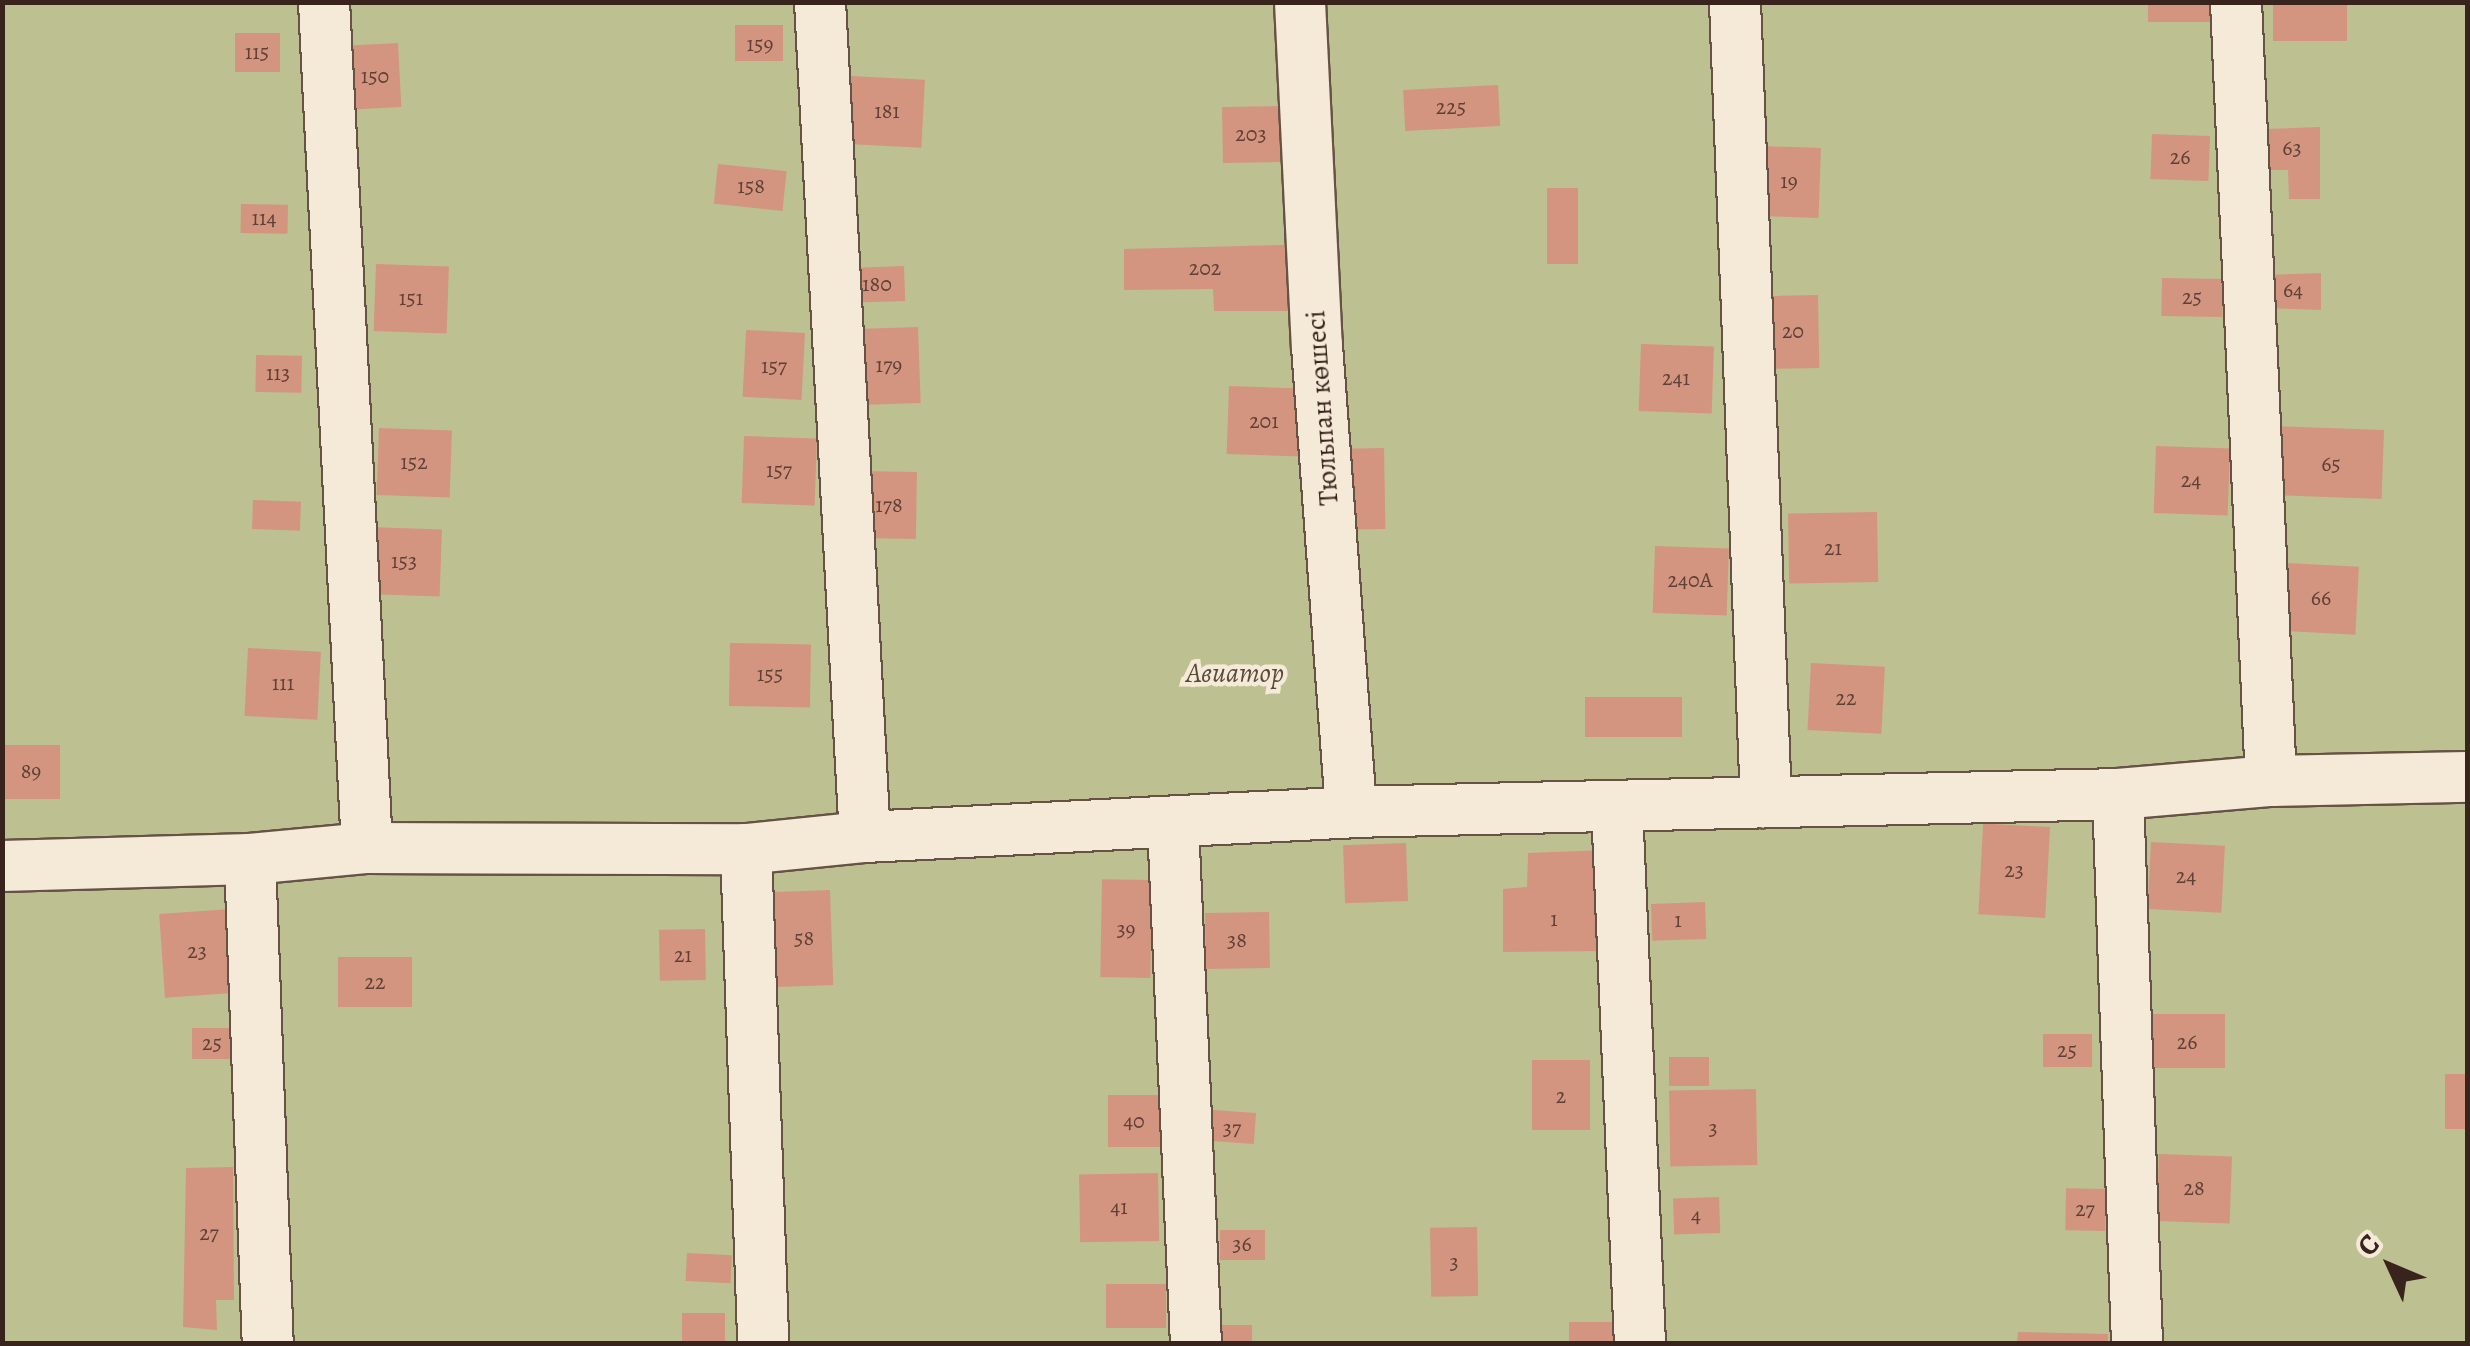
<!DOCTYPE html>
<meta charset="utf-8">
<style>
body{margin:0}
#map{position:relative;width:2470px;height:1346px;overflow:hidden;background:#f0dfc3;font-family:Alegreya,serif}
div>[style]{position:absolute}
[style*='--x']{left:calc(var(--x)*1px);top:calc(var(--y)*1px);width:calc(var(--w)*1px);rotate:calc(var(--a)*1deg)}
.green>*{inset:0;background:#bdc191;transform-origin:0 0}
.building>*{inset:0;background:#d39580;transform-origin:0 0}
.roads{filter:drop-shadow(2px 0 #665346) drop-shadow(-2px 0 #665346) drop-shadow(0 2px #665346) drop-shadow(0 -2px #665346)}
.street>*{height:50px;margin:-25px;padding:0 25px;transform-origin:25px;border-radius:25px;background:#f5ead8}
span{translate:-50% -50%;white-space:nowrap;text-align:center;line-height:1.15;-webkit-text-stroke:9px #f5ead8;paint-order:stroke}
.number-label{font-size:22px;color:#5f4036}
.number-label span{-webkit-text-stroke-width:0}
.street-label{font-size:28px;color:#38241d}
.park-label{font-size:28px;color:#594b3a;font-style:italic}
.frame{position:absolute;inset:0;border:5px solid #38241d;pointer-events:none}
.north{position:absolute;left:2340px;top:1216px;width:100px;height:100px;-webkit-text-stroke:8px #f5ead8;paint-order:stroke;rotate:314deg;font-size:28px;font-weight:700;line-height:40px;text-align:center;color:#38241d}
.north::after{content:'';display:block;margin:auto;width:35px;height:45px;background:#38241d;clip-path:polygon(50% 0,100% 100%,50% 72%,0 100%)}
</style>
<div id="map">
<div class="green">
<i style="left:3px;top:3px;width:2464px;height:1340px"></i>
</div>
<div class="building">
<i style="left:2148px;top:2px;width:65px;height:20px"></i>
<i style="left:2273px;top:2px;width:74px;height:39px"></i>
<i style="left:783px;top:25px;width:36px;height:48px;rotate:90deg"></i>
<i style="left:235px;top:33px;width:45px;height:39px"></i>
<i style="left:398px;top:43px;width:64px;height:49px;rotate:87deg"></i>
<i style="left:851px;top:76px;width:74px;height:68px;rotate:3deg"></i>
<i style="left:1498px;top:85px;width:41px;height:95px;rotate:87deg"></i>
<i style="left:1280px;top:106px;width:56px;height:58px;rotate:89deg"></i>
<i style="clip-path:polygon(2320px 127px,2320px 199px,2289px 199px,2288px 170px,2263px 170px,2265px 129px)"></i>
<i style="left:2152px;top:134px;width:58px;height:45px;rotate:2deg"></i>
<i style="left:1762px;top:146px;width:59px;height:70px;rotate:2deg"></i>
<i style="left:718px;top:164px;width:69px;height:40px;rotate:6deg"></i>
<i style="left:1547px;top:188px;width:31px;height:76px"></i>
<i style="left:241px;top:204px;width:47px;height:29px;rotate:1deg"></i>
<i style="clip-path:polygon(1285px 245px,1288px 311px,1214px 311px,1213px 289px,1124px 290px,1124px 249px)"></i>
<i style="left:376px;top:264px;width:73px;height:67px;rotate:2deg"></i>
<i style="left:904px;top:266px;width:35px;height:54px;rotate:88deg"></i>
<i style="clip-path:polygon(2321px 273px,2321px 310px,2265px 308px,2267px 275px)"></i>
<i style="left:2162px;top:278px;width:61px;height:38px;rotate:1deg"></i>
<i style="left:1818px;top:295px;width:73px;height:50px;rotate:89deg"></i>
<i style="left:918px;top:327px;width:76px;height:60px;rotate:88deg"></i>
<i style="left:805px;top:333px;width:67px;height:59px;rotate:93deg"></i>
<i style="left:1641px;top:344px;width:73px;height:67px;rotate:2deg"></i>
<i style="left:256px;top:355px;width:46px;height:37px;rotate:1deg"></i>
<i style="left:1229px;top:386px;width:73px;height:68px;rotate:2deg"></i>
<i style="left:379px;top:428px;width:73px;height:67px;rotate:2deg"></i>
<i style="left:2384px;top:430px;width:69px;height:104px;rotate:92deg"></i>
<i style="left:744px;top:436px;width:73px;height:67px;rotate:2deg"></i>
<i style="left:2156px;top:446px;width:74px;height:67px;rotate:2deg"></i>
<i style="left:1384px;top:448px;width:81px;height:45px;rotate:89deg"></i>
<i style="left:917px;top:472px;width:67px;height:57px;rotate:91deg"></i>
<i style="left:253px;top:500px;width:48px;height:29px;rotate:2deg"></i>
<i style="left:1877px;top:512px;width:70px;height:89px;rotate:89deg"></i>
<i style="left:369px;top:527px;width:73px;height:67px;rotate:2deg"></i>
<i style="left:1655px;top:546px;width:74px;height:67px;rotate:2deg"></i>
<i style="left:2286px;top:563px;width:73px;height:68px;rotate:3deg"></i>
<i style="left:730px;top:643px;width:81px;height:63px;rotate:1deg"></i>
<i style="left:248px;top:648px;width:73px;height:68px;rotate:3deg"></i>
<i style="left:1811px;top:663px;width:74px;height:67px;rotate:3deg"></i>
<i style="left:1682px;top:697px;width:40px;height:97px;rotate:90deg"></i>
<i style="left:2px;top:745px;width:58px;height:54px"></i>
<i style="left:2050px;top:827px;width:91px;height:67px;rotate:93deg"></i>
<i style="left:2151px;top:842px;width:74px;height:67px;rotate:3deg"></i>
<i style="left:1406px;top:843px;width:58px;height:63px;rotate:88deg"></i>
<i style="clip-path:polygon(1605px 850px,1606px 951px,1503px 952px,1503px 889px,1527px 887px,1528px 853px)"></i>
<i style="left:1152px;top:880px;width:98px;height:50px;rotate:91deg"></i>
<i style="left:830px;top:890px;width:95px;height:56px;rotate:88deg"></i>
<i style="left:1705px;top:902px;width:37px;height:54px;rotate:88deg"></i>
<i style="left:231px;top:909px;width:84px;height:72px;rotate:86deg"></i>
<i style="left:1269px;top:912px;width:56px;height:64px;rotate:89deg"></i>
<i style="left:705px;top:929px;width:51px;height:46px;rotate:89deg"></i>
<i style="left:412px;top:957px;width:50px;height:74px;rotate:90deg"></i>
<i style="left:2225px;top:1014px;width:54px;height:76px;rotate:90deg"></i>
<i style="left:192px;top:1028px;width:39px;height:31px"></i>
<i style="left:2092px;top:1034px;width:33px;height:49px;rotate:90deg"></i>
<i style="left:1709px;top:1057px;width:29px;height:40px;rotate:90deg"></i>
<i style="left:1590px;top:1060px;width:70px;height:58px;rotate:90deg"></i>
<i style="left:2468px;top:1074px;width:55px;height:23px;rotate:90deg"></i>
<i style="left:1756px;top:1089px;width:76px;height:87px;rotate:89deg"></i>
<i style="left:1160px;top:1095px;width:52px;height:52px;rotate:90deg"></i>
<i style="left:1256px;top:1113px;width:31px;height:46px;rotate:94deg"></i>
<i style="left:2159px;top:1154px;width:73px;height:67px;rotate:2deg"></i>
<i style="clip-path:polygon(233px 1167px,234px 1300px,216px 1300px,217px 1330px,183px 1327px,186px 1168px)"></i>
<i style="left:1158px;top:1173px;width:68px;height:79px;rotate:89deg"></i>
<i style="left:2106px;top:1189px;width:42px;height:40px;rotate:91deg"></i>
<i style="left:1719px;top:1197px;width:36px;height:46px;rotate:88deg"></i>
<i style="left:1477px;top:1227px;width:69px;height:47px;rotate:89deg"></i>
<i style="left:1220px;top:1230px;width:45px;height:30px"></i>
<i style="left:687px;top:1253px;width:45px;height:28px;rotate:3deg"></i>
<i style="left:1166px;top:1284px;width:44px;height:60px;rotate:90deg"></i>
<i style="left:725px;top:1313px;width:31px;height:43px;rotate:90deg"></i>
<i style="left:1614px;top:1322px;width:22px;height:45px;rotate:90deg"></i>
<i style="left:1252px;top:1325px;width:19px;height:30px;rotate:90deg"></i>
<i style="clip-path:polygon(2018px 1332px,2108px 1334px,2108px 1344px,2017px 1344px)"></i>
</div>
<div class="roads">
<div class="street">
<i style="--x:324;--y:2;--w:847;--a:87.09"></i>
<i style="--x:820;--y:2;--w:836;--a:86.92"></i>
<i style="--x:1300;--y:2;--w:344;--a:87.2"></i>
<i style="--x:1317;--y:346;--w:467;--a:85.8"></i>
<i style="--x:1735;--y:2;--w:801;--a:87.78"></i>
<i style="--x:2236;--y:2;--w:780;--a:87.43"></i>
<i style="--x:2118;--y:794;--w:550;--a:88.02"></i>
<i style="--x:1617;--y:807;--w:537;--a:87.55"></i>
<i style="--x:1173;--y:824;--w:521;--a:87.47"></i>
<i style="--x:746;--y:849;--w:495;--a:88"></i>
<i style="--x:250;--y:859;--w:485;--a:87.9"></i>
<i style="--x:2;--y:866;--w:248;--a:-1.6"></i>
<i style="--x:250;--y:859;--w:118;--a:-5.4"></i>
<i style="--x:367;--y:848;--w:379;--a:0.2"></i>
<i style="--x:746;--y:849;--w:120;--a:-5.8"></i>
<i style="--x:865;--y:837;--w:487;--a:-2.9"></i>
<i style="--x:1351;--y:812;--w:767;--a:-1.34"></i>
<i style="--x:2118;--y:794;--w:154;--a:-4.9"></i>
<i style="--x:2271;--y:781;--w:197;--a:-1.2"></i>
</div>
</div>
<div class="number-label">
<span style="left:760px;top:45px">159</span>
<span style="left:257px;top:53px">115</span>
<span style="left:375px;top:77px">150</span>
<span style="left:1451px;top:108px">225</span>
<span style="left:887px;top:112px">181</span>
<span style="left:1251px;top:135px">203</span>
<span style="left:2292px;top:149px">63</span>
<span style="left:2180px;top:158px">26</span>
<span style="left:1789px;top:182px">19</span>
<span style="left:751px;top:187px">158</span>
<span style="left:264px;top:219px">114</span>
<span style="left:1205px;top:269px">202</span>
<span style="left:877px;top:285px">180</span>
<span style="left:2293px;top:291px">64</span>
<span style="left:2192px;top:298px">25</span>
<span style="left:411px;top:299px">151</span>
<span style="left:1793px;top:332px">20</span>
<span style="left:889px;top:366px">179</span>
<span style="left:774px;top:367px">157</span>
<span style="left:278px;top:374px">113</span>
<span style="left:1676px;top:379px">241</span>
<span style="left:1264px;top:422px">201</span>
<span style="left:414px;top:463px">152</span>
<span style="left:2331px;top:465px">65</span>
<span style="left:779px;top:471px">157</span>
<span style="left:2191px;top:481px">24</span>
<span style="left:889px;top:506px">178</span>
<span style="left:1833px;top:549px">21</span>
<span style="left:404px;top:562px">153</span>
<span style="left:1690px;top:581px">240A</span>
<span style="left:2321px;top:599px">66</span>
<span style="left:770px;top:675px">155</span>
<span style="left:283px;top:684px">111</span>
<span style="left:1846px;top:699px">22</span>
<span style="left:31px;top:772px">89</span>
<span style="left:2014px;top:871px">23</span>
<span style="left:2186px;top:877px">24</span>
<span style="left:1554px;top:920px">1</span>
<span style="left:1678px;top:921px">1</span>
<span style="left:1126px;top:930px">39</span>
<span style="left:804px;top:939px">58</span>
<span style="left:1237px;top:941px">38</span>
<span style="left:197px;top:952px">23</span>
<span style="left:683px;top:956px">21</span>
<span style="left:375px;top:983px">22</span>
<span style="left:2187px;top:1043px">26</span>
<span style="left:212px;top:1044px">25</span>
<span style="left:2067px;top:1051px">25</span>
<span style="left:1561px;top:1097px">2</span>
<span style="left:1134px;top:1122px">40</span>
<span style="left:1232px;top:1129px">37</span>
<span style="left:1713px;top:1129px">3</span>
<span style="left:2194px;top:1189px">28</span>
<span style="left:1119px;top:1208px">41</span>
<span style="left:2085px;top:1210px">27</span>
<span style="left:1696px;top:1216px">4</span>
<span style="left:209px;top:1234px">27</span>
<span style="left:1242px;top:1245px">36</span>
<span style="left:1454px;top:1263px">3</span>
</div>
<div class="street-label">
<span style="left:1322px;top:408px;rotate:-94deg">Тюльпан көшесі</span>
</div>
<div class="park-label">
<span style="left:1235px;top:673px">Авиатор</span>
</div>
<div class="frame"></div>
<div class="north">С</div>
</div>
